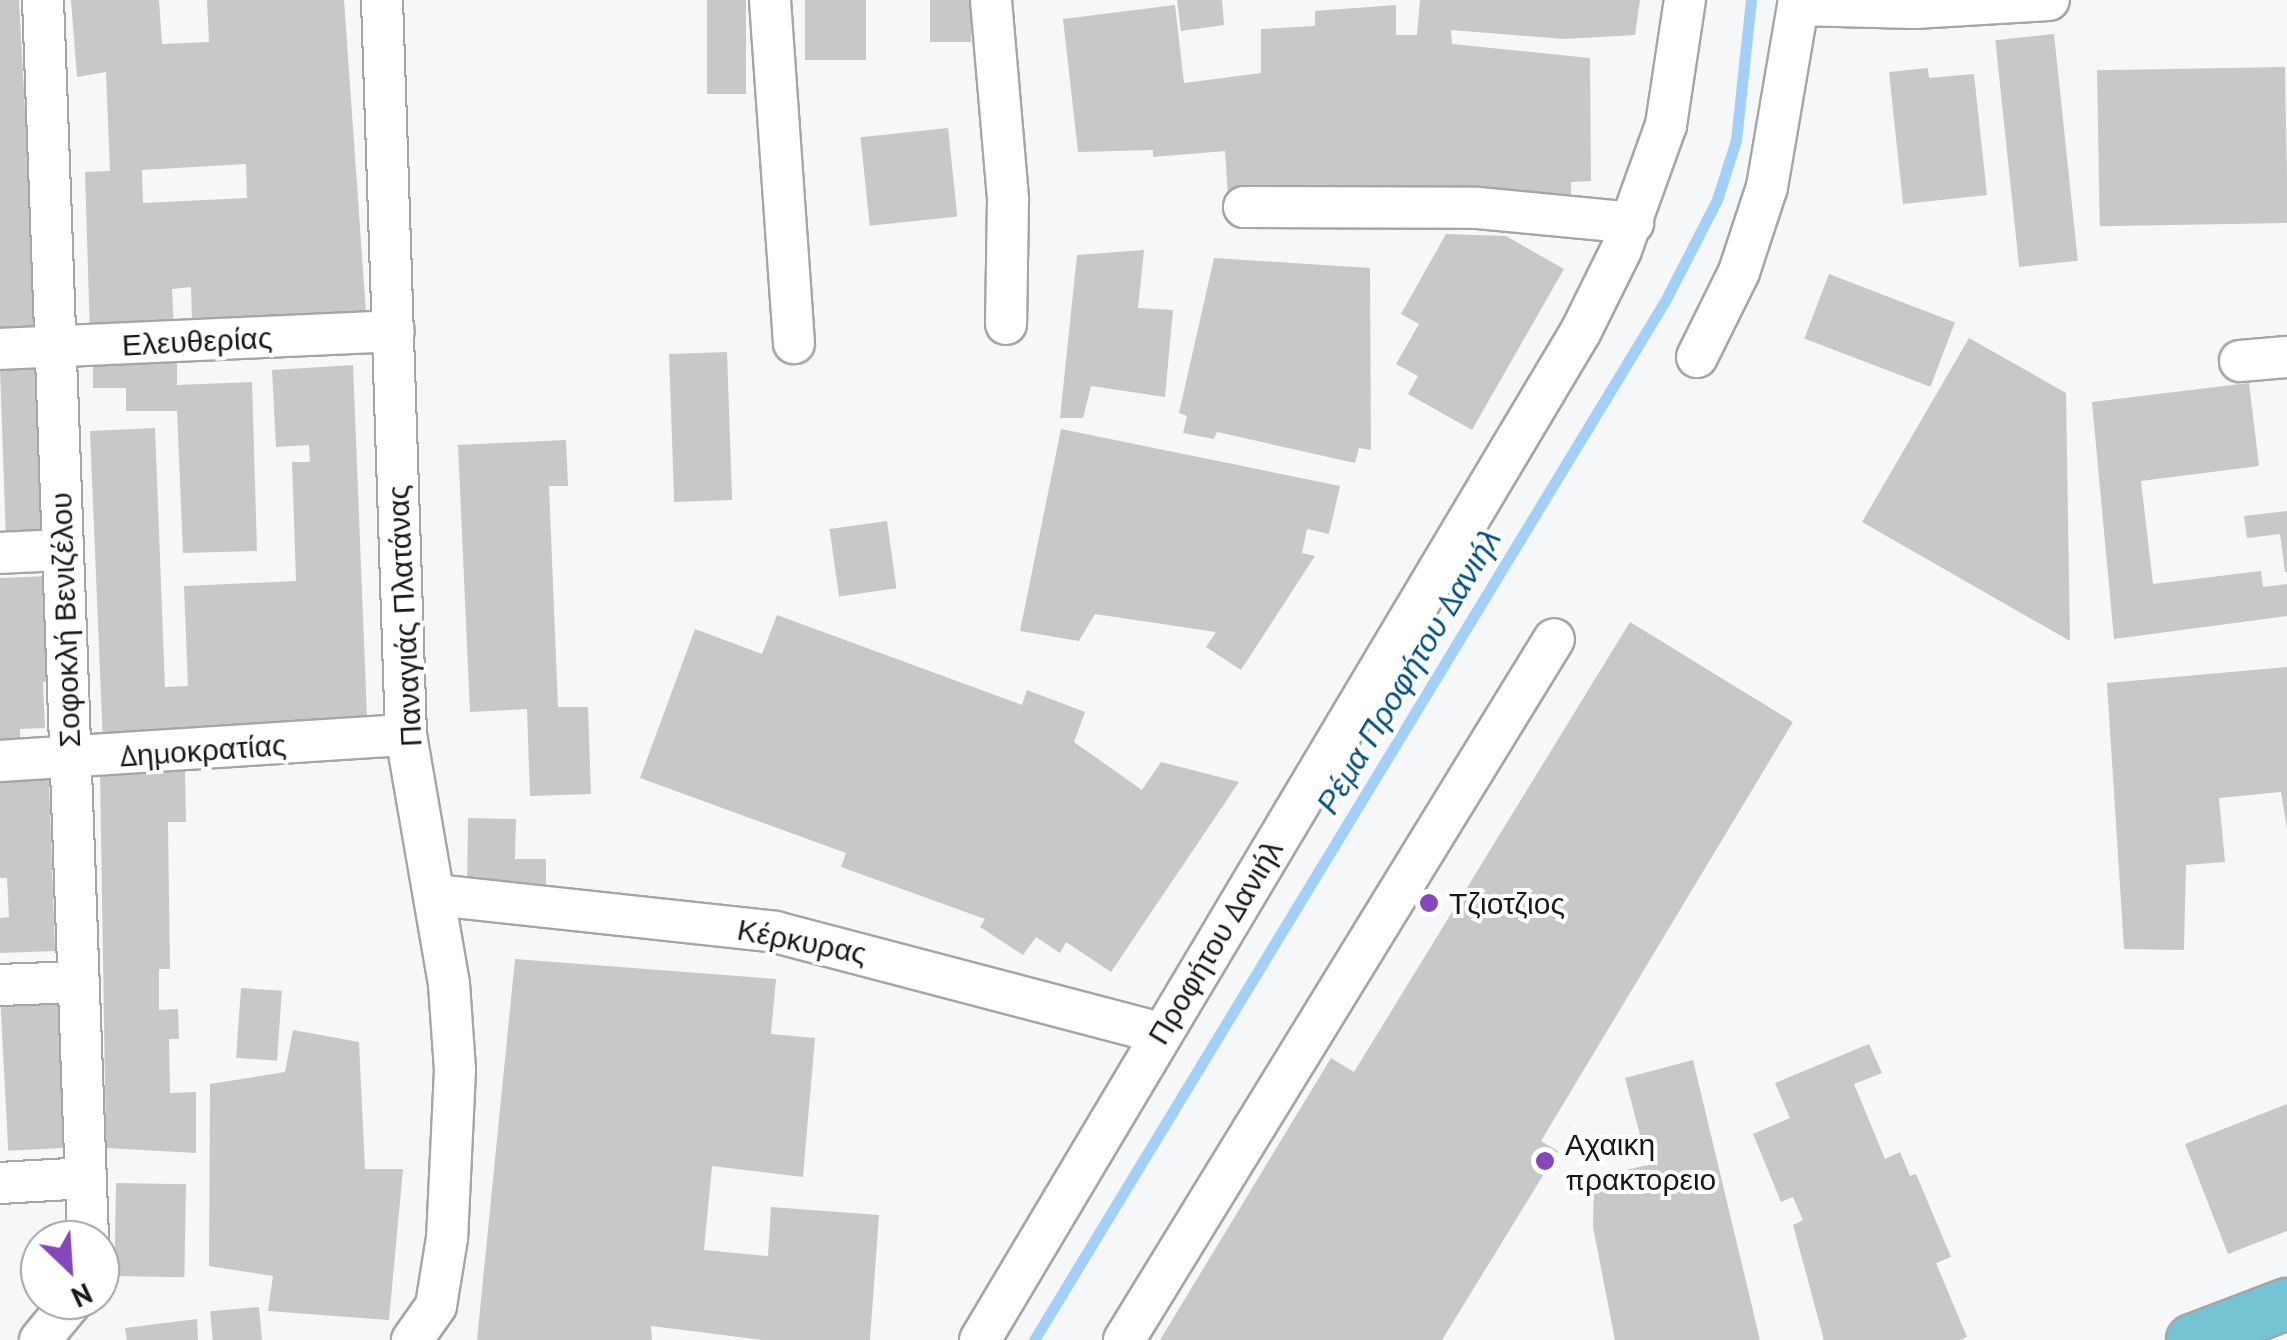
<!DOCTYPE html>
<meta charset="utf-8">
<style>
body{margin:0}
#map{position:relative;width:2287px;height:1340px;overflow:hidden;background:#f6f7f9;font-family:"PT Sans",sans-serif}
div>[style]{position:absolute}
[style*='--x']{left:calc(var(--x)*1px);top:calc(var(--y)*1px);width:calc(var(--w)*1px);rotate:calc(var(--a)*1deg)}
.stream>*{height:11px;margin:-5.5px;padding:0 5.5px;transform-origin:5.5px;border-radius:5.5px;background:#a2d0f9}
.building>*{inset:0;background:#c6c8c9;transform-origin:0 0}
.roads{filter:drop-shadow(2px 0 #a4a6a8) drop-shadow(-2px 0 #a4a6a8) drop-shadow(0 2px #a4a6a8) drop-shadow(0 -2px #a4a6a8)}
.minor>*{height:40px;margin:-20px;padding:0 20px;transform-origin:20px;border-radius:20px;background:#fff}
.major>*{height:50px;margin:-25px;padding:0 25px;transform-origin:25px;border-radius:25px;background:#75c4d3}
.dots>*{width:28px;height:28px;translate:-50% -50%;box-sizing:border-box;border:5px solid #fff;border-radius:50%}
span{translate:-50% -50%;white-space:nowrap;text-align:center;line-height:1.15;-webkit-text-stroke:8px #fff;paint-order:stroke}
.street-label{font-size:30px;color:#171818}
.poi-label{font-size:30px;color:#171818}
.left{translate:0 -50%;text-align:left}
.water-label{font-size:32px;color:#004f80;font-style:italic}
.north{position:absolute;left:20px;top:1220px;width:100px;height:100px;box-sizing:border-box;background:#fff;border:2px solid #a2a3a3;border-radius:50%;rotate:155deg;font-size:28px;font-weight:700;line-height:40px;text-align:center;color:#171818}
.north::after{content:'';display:block;margin:auto;width:35px;height:45px;background:#8647bc;clip-path:polygon(50% 0,100% 100%,50% 72%,0 100%)}
</style>
<div id="map">
<div class="stream">
<i style="--x:1034;--y:1340;--w:1216;--a:-58.73"></i>
<i style="--x:1665;--y:301;--w:114;--a:-62.8"></i>
<i style="--x:1717;--y:200;--w:63;--a:-72.4"></i>
<i style="--x:1736;--y:140;--w:141;--a:-83.9"></i>
</div>
<div class="building">
<i style="clip-path:polygon(0 0,19px 0,37px 330px,0 332px)"></i>
<i style="clip-path:polygon(evenodd,71px 0,159px 0,162px 44px,209px 42px,207px 0,344px 0,366px 313px,192px 321px,191px 287px,172px 289px,174px 332px,90px 336px,85px 172px,110px 171px,106px 72px,77px 77px,71px 0,246px 164px,247px 198px,143px 203px,142px 170px,246px 164px)"></i>
<i style="left:707px;top:0;width:39px;height:94px"></i>
<i style="left:805px;top:0;width:61px;height:60px"></i>
<i style="left:930px;top:0;width:41px;height:42px"></i>
<i style="clip-path:polygon(1177px 0,1222px 0,1224px 25px,1181px 31px)"></i>
<i style="clip-path:polygon(1420px 0,1640px 0,1635px 35px,1565px 39px,1451px 30px,1452px 44px,1590px 58px,1591px 181px,1571px 182px,1571px 195px,1228px 196px,1225px 151px,1153px 157px,1153px 150px,1078px 152px,1063px 19px,1175px 5px,1184px 83px,1261px 73px,1261px 29px,1315px 26px,1315px 11px,1396px 5px,1396px 35px,1417px 35px)"></i>
<i style="left:2054px;top:34px;width:228px;height:59px;rotate:84deg"></i>
<i style="left:2285px;top:67px;width:156px;height:188px;rotate:89deg"></i>
<i style="clip-path:polygon(1928px 68px,1929px 78px,1974px 74px,1987px 195px,1903px 204px,1889px 72px)"></i>
<i style="left:948px;top:128px;width:89px;height:88px;rotate:84deg"></i>
<i style="clip-path:polygon(1446px 234px,1506px 236px,1564px 269px,1472px 430px,1408px 394px,1418px 376px,1396px 364px,1419px 324px,1401px 314px)"></i>
<i style="clip-path:polygon(1144px 250px,1138px 308px,1173px 310px,1165px 397px,1091px 386px,1083px 418px,1060px 418px,1077px 255px)"></i>
<i style="clip-path:polygon(1214px 258px,1370px 268px,1371px 450px,1359px 448px,1355px 463px,1217px 432px,1214px 439px,1183px 433px,1187px 416px,1179px 413px)"></i>
<i style="left:1829px;top:274px;width:135px;height:69px;rotate:21deg"></i>
<i style="clip-path:polygon(1969px 338px,2066px 393px,2070px 641px,1862px 522px)"></i>
<i style="left:727px;top:352px;width:148px;height:58px;rotate:88deg"></i>
<i style="clip-path:polygon(177px 357px,177px 385px,252px 382px,257px 551px,183px 553px,177px 411px,126px 411px,126px 388px,93px 388px,93px 358px)"></i>
<i style="clip-path:polygon(353px 365px,367px 717px,103px 744px,90px 431px,155px 428px,165px 687px,188px 686px,184px 586px,296px 581px,292px 462px,310px 462px,309px 445px,276px 447px,272px 370px)"></i>
<i style="left:50px;top:368px;width:177px;height:50px;rotate:88deg"></i>
<i style="clip-path:polygon(2249px 383px,2259px 466px,2141px 481px,2153px 584px,2261px 571px,2263px 587px,2287px 584px,2287px 616px,2114px 639px,2092px 402px)"></i>
<i style="clip-path:polygon(1061px 429px,1340px 486px,1329px 534px,1307px 529px,1302px 553px,1315px 556px,1241px 670px,1206px 647px,1216px 632px,1095px 614px,1079px 641px,1020px 631px)"></i>
<i style="clip-path:polygon(566px 440px,568px 486px,549px 486px,558px 707px,588px 707px,591px 794px,530px 796px,527px 709px,470px 712px,458px 445px)"></i>
<i style="clip-path:polygon(2287px 511px,2287px 572px,2285px 572px,2280px 534px,2247px 538px,2244px 516px)"></i>
<i style="left:887px;top:521px;width:68px;height:58px;rotate:82deg"></i>
<i style="clip-path:polygon(49px 576px,54px 682px,43px 682px,45px 728px,20px 729px,20px 740px,0 741px,0 578px)"></i>
<i style="clip-path:polygon(777px 615px,1022px 705px,1027px 690px,1085px 712px,1074px 742px,1142px 790px,1161px 762px,1239px 782px,1111px 972px,1066px 942px,1060px 953px,1036px 937px,1023px 955px,980px 927px,985px 919px,841px 867px,846px 853px,640px 778px,695px 629px,762px 654px)"></i>
<i style="clip-path:polygon(1630px 622px,1793px 722px,1541px 1141px,1558px 1151px,1442px 1340px,1160px 1340px,1331px 1058px,1354px 1072px)"></i>
<i style="clip-path:polygon(2287px 667px,2287px 829px,2281px 792px,2219px 798px,2225px 862px,2186px 865px,2184px 950px,2124px 949px,2107px 683px)"></i>
<i style="clip-path:polygon(185px 768px,186px 822px,168px 822px,170px 969px,159px 969px,159px 1010px,178px 1009px,179px 1039px,169px 1039px,170px 1093px,196px 1092px,196px 1153px,106px 1148px,100px 769px)"></i>
<i style="clip-path:polygon(49px 780px,55px 951px,0 953px,0 918px,9px 917px,7px 878px,0 878px,0 782px)"></i>
<i style="clip-path:polygon(468px 818px,516px 819px,515px 859px,546px 859px,546px 888px,467px 886px)"></i>
<i style="clip-path:polygon(515px 959px,776px 979px,771px 1034px,815px 1038px,803px 1177px,712px 1166px,704px 1250px,768px 1256px,771px 1207px,879px 1215px,870px 1340px,763px 1340px,651px 1326px,652px 1340px,477px 1340px)"></i>
<i style="left:241px;top:988px;width:41px;height:70px;rotate:4deg"></i>
<i style="left:58px;top:992px;width:156px;height:58px;rotate:87deg"></i>
<i style="clip-path:polygon(293px 1030px,359px 1042px,365px 1169px,403px 1169px,389px 1320px,268px 1311px,273px 1276px,209px 1266px,210px 1084px,285px 1072px)"></i>
<i style="clip-path:polygon(1869px 1044px,1882px 1073px,1854px 1084px,1885px 1159px,1900px 1152px,1910px 1176px,1916px 1174px,1951px 1257px,1936px 1263px,1967px 1337px,1960px 1340px,1824px 1340px,1793px 1225px,1803px 1220px,1793px 1197px,1781px 1202px,1753px 1134px,1790px 1118px,1775px 1083px)"></i>
<i style="clip-path:polygon(1693px 1060px,1760px 1340px,1615px 1340px,1593px 1227px,1594px 1177px,1648px 1165px,1625px 1078px)"></i>
<i style="clip-path:polygon(2287px 1104px,2287px 1231px,2228px 1254px,2185px 1144px)"></i>
<i style="left:116px;top:1183px;width:70px;height:93px;rotate:1deg"></i>
<i style="left:259px;top:1307px;width:33px;height:49px;rotate:85deg"></i>
<i style="clip-path:polygon(197px 1319px,198px 1340px,127px 1340px,125px 1328px)"></i>
</div>
<div class="roads">
<div class="minor">
<i style="--x:43;--y:0;--w:1241;--a:87.92"></i>
<i style="--x:382;--y:0;--w:735;--a:88.13"></i>
<i style="--x:406;--y:735;--w:253;--a:80.2"></i>
<i style="--x:449;--y:984;--w:86;--a:86"></i>
<i style="--x:455;--y:1070;--w:168;--a:92.7"></i>
<i style="--x:447;--y:1238;--w:69;--a:99.2"></i>
<i style="--x:436;--y:1306;--w:42;--a:125.2"></i>
<i style="--x:770;--y:0;--w:344;--a:86"></i>
<i style="--x:991;--y:0;--w:201;--a:85.1"></i>
<i style="--x:1008;--y:200;--w:124;--a:90.9"></i>
<i style="--x:1798;--y:5;--w:117;--a:1.5"></i>
<i style="--x:1915;--y:8;--w:134;--a:-3.4"></i>
<i style="--x:1244;--y:207;--w:234;--a:0.2"></i>
<i style="--x:1478;--y:208;--w:156;--a:5.5"></i>
<i style="--x:0;--y:349;--w:394;--a:-2.6"></i>
<i style="--x:1697;--y:357;--w:95;--a:-63.7"></i>
<i style="--x:1739;--y:272;--w:89;--a:-71.8"></i>
<i style="--x:1767;--y:187;--w:190;--a:-80.3"></i>
<i style="--x:2240;--y:361;--w:47;--a:-4.9"></i>
<i style="--x:0;--y:553;--w:63;--a:-2.7"></i>
<i style="--x:0;--y:761;--w:407;--a:-3.7"></i>
<i style="--x:436;--y:895;--w:341;--a:6.2"></i>
<i style="--x:775;--y:932;--w:397;--a:14.7"></i>
<i style="--x:0;--y:985;--w:79;--a:-2.2"></i>
<i style="--x:0;--y:1183;--w:86;--a:-3.3"></i>
<i style="--x:40;--y:1340;--w:52;--a:-50.5"></i>
<i style="--x:980;--y:1340;--w:1174;--a:-59.22"></i>
<i style="--x:1581;--y:331;--w:90;--a:-63.7"></i>
<i style="--x:1621;--y:250;--w:133;--a:-70.2"></i>
<i style="--x:1666;--y:125;--w:126;--a:-81.4"></i>
<i style="--x:1124;--y:1340;--w:822;--a:-58.47"></i>
</div>
<div class="major">
<i style="--x:2192;--y:1340;--w:102;--a:-20.8"></i>
</div>
</div>
<div class="dots">
<i style="left:1429px;top:903px;background:#8647bc"></i>
<i style="left:1545px;top:1161px;background:#8647bc"></i>
</div>
<div class="street-label">
<span style="left:197px;top:341px;rotate:-3deg">Ελευθερίας</span>
<span style="left:404px;top:616px;rotate:-93deg">Παναγιάς Πλατάνας</span>
<span style="left:65px;top:620px;rotate:-92deg">Σοφοκλή Βενιζέλου</span>
<span style="left:203px;top:750px;rotate:-4deg">Δημοκρατίας</span>
<span style="left:802px;top:941px;rotate:11deg">Κέρκυρας</span>
<span style="left:1215px;top:942px;rotate:-59deg">Προφήτου Δανιήλ</span>
</div>
<div class="poi-label">
<span class="left" style="left:1449px;top:903px">Τζιοτζιος</span>
<span class="left" style="left:1565px;top:1161px">Αχαικη<br>πρακτορειο</span>
</div>
<div class="water-label">
<span style="left:1408px;top:671px;rotate:-59deg">Ρέμα Προφήτου Δανιήλ</span>
</div>
<div class="north">N</div>
</div>
